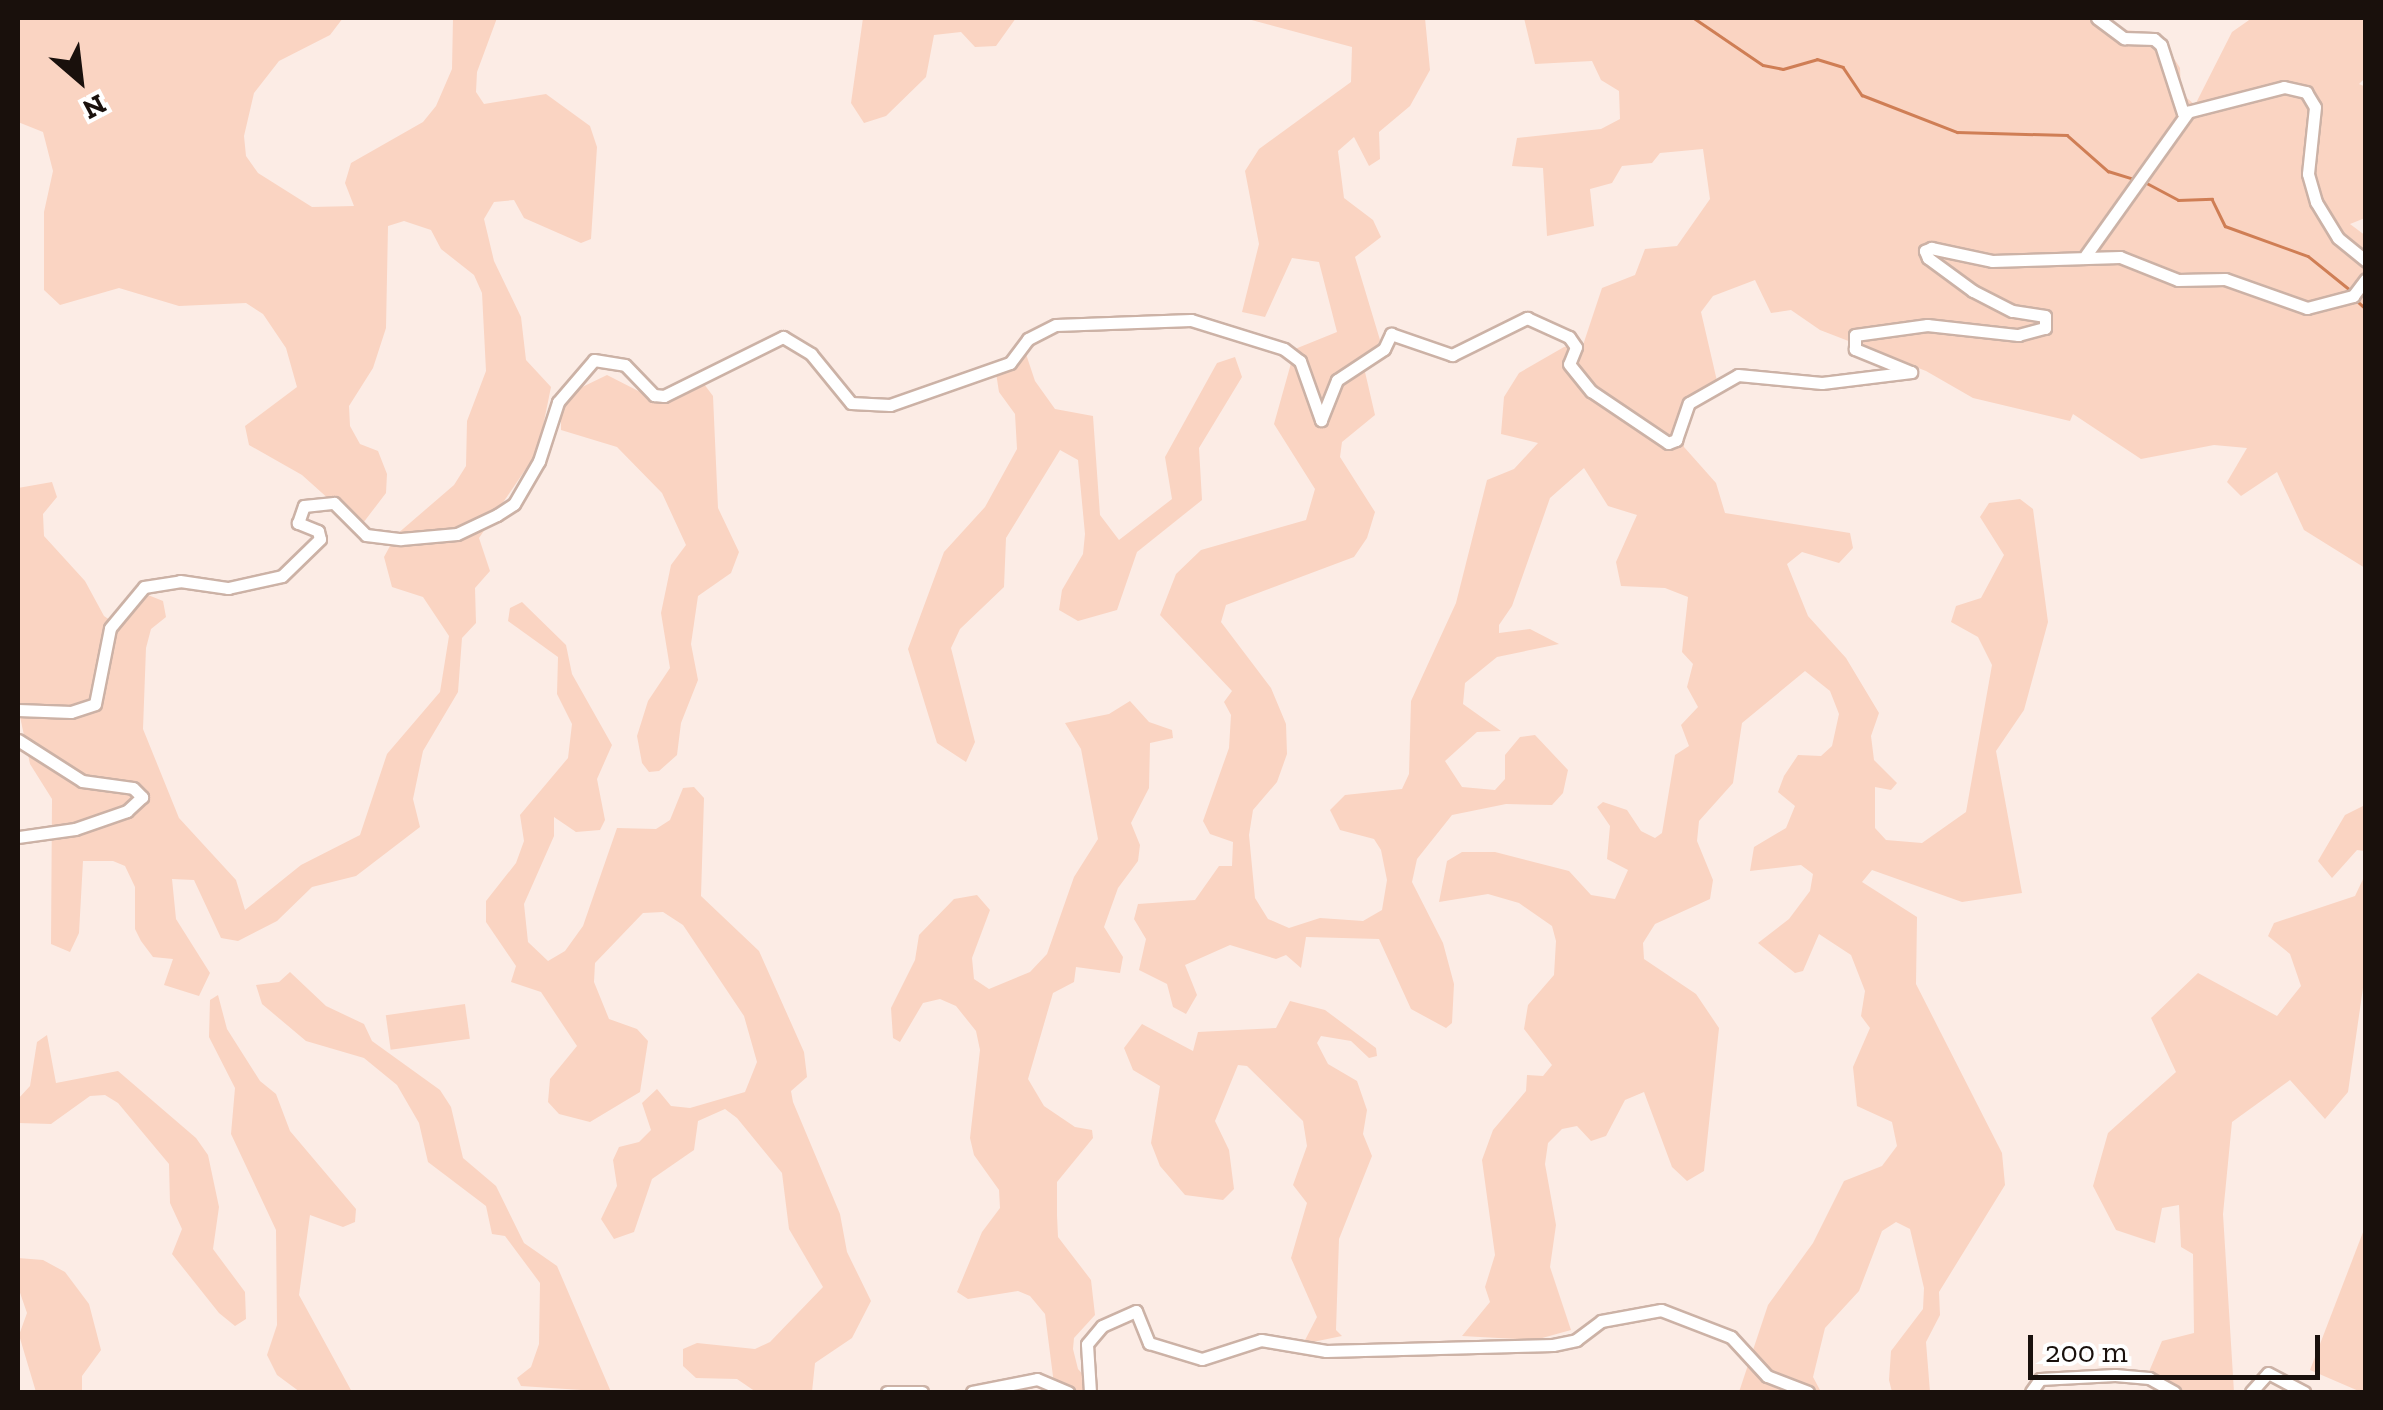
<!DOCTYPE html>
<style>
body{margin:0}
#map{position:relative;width:2383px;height:1410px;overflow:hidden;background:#fcece5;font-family:"Zilla Slab",serif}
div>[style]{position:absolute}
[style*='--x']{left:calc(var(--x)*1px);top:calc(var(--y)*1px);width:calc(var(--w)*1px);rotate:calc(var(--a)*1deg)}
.green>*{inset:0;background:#fad4c2;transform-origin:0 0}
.stream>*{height:2.5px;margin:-1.25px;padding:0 1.25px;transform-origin:1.25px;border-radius:1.25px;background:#cf7e55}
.roads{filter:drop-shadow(2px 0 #ccb2a6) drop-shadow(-2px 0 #ccb2a6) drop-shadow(0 2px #ccb2a6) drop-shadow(0 -2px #ccb2a6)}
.minor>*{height:11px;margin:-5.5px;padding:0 5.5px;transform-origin:5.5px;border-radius:5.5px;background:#fff}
span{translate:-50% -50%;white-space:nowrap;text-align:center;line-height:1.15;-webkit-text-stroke:8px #fff;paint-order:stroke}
.frame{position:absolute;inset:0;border:20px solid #19100c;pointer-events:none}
.north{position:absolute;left:30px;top:30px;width:100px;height:100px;-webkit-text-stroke:8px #fff;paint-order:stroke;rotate:152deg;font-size:28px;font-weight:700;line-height:40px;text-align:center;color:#19100c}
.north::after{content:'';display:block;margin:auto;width:35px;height:45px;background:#19100c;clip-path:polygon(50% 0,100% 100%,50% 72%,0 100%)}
.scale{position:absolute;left:2028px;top:1335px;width:292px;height:45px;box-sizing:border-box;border:5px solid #19100c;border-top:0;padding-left:12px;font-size:30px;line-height:35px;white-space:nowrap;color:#19100c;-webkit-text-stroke:8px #fff;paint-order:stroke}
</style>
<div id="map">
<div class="green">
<i style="clip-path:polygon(18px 18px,343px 18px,330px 35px,279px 61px,254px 93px,244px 136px,246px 156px,258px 173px,312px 207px,354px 206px,345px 183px,351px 163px,423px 122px,436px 106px,452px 69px,453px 18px,497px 18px,477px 72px,476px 92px,484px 104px,546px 94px,590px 126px,597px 147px,591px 239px,581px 243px,524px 218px,514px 200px,494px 202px,484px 219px,494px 261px,521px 317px,526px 360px,551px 387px,538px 451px,479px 538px,490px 571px,475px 588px,476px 623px,462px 638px,458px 692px,423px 751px,413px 799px,420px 827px,356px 876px,312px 887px,277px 921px,238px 941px,221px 938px,194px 880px,172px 879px,176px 919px,210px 973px,199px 996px,164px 985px,173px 959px,153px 957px,141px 941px,135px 929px,135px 887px,125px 866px,113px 861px,83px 861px,79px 933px,70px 952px,51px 944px,52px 799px,30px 764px,18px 707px,18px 488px,52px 482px,57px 497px,43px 514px,44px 536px,85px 581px,104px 616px,113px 622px,148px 595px,163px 601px,166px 617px,151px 629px,146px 648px,143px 729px,179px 818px,236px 880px,245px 910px,301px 865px,360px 835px,387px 754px,440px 692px,449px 636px,423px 597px,392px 587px,384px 557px,396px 535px,454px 485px,466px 466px,467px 421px,486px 371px,482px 293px,474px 275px,441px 249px,431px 230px,404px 221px,388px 226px,386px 328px,373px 368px,349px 406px,350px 426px,360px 444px,378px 451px,387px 474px,386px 493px,360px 527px,302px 475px,249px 445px,245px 426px,297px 387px,286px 348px,263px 314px,246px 303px,179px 306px,119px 288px,60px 305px,44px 290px,44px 212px,53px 171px,43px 132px,18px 122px)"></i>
<i style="clip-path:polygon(863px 18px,1016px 18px,996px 46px,975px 47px,961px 32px,934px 35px,926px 77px,886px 116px,864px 123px,851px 103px)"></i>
<i style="clip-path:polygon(1244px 18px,1425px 18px,1430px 70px,1410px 106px,1379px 132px,1380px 159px,1369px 166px,1354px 137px,1338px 151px,1344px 198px,1373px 220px,1381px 237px,1355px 257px,1380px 340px,1365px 372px,1375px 415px,1342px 442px,1340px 457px,1375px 512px,1367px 538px,1354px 557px,1226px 605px,1221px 622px,1271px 688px,1286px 724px,1287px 754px,1277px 782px,1253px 810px,1249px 835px,1255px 898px,1268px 919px,1289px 928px,1320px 918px,1363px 921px,1382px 910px,1387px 880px,1381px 850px,1374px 839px,1340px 830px,1330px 810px,1345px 795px,1402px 789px,1409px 774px,1411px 701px,1456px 603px,1487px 480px,1514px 469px,1538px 443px,1501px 434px,1504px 397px,1519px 373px,1564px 347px,1583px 345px,1602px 288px,1635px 275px,1645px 249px,1677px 246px,1710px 199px,1703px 149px,1660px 153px,1652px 163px,1622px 166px,1612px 183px,1590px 189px,1594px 226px,1547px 236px,1543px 168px,1512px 166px,1517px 138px,1601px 129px,1620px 119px,1619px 91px,1601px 80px,1592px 61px,1535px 64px,1524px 18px,2103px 18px,2125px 30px,2158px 33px,2180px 68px,2181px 93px,2195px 105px,2232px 32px,2252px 18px,2365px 18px,2365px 78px,2359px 84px,2366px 87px,2365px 218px,2350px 224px,2366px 236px,2365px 568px,2304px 530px,2277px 472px,2241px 496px,2227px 482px,2247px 448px,2214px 445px,2141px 459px,2073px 414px,2070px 421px,1973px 398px,1926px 371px,1820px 330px,1791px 310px,1771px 313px,1755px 280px,1713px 296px,1701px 312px,1717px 381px,1686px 402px,1684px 447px,1716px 483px,1725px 513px,1850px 533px,1853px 548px,1839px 563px,1802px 552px,1787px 564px,1808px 616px,1846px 658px,1879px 713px,1871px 736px,1874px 760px,1897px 783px,1891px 790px,1875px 787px,1875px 828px,1886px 840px,1922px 843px,1966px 812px,1992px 665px,1978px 637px,1951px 622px,1956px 606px,1981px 598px,2004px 555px,1980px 517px,1989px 503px,2020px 499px,2033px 509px,2048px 622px,2024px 710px,1996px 751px,2022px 893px,1962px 902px,1872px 870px,1862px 882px,1917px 917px,1916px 984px,2002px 1153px,2005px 1185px,1939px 1292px,1940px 1315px,1926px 1342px,1930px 1392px,1892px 1392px,1889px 1380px,1891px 1351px,1923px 1309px,1924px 1288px,1910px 1229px,1896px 1222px,1882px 1231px,1859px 1291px,1825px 1328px,1813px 1377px,1821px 1392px,1739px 1392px,1768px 1305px,1813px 1243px,1844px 1181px,1882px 1166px,1897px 1146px,1892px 1122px,1857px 1106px,1853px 1067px,1870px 1028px,1861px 1016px,1865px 991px,1851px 955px,1819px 934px,1803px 971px,1795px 973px,1758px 943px,1789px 919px,1810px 891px,1813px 874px,1801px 865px,1750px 871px,1754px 847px,1786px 828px,1795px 806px,1778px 792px,1784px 776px,1798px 755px,1821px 756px,1832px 746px,1839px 714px,1830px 691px,1805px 671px,1742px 723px,1733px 783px,1699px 821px,1697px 841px,1713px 880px,1710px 899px,1655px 924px,1643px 943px,1644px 959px,1696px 994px,1719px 1028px,1704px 1171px,1687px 1181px,1672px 1167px,1644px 1092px,1625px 1100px,1606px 1136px,1591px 1141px,1577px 1126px,1562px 1129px,1548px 1143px,1545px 1164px,1556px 1225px,1550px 1267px,1571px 1330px,1535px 1340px,1462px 1336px,1490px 1302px,1485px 1287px,1495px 1255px,1482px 1160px,1493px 1130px,1526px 1091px,1527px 1075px,1543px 1076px,1552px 1065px,1524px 1029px,1528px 1005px,1554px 975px,1556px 941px,1552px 926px,1519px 903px,1488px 894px,1439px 902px,1447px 861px,1462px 852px,1495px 852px,1569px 871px,1591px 895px,1615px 899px,1628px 870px,1607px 859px,1610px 826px,1597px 807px,1603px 802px,1627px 810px,1641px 831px,1655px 838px,1662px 833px,1675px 755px,1689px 746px,1681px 725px,1698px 707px,1687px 687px,1693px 664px,1682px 652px,1688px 597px,1665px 588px,1621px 586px,1616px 562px,1637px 515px,1608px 506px,1584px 468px,1550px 498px,1512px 606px,1499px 625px,1499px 633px,1530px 629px,1559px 644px,1497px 657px,1465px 683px,1463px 704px,1501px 731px,1477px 732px,1445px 761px,1462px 787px,1495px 790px,1505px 779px,1505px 755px,1520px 737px,1535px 735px,1568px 770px,1563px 793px,1552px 805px,1506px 804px,1452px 815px,1417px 859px,1412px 882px,1443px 943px,1454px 984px,1452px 1023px,1446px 1028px,1411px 1009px,1379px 939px,1306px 937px,1301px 968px,1286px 955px,1276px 959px,1230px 945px,1185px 965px,1197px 995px,1186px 1014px,1173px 1007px,1167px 984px,1139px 970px,1146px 939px,1134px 919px,1138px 904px,1195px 900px,1219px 866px,1232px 866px,1233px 842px,1210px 834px,1203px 821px,1229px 748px,1231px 715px,1224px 702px,1232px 691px,1160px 615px,1176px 574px,1201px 550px,1306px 520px,1315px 489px,1274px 424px,1295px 349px,1337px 332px,1319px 262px,1292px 258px,1265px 317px,1242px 312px,1259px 244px,1245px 171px,1259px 149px,1351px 82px,1352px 47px)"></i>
<i style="clip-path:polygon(1025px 351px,1035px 381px,1055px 409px,1093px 416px,1100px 515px,1119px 540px,1172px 499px,1165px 457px,1217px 363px,1235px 357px,1242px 377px,1199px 448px,1202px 500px,1137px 552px,1117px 610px,1078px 621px,1059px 610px,1062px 590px,1083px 554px,1085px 534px,1078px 460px,1060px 450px,1006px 538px,1004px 587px,960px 629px,951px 648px,975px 742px,966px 762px,937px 743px,908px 649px,944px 552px,985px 507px,1017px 449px,1015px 414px,999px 392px,996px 373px)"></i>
<i style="clip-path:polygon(607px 375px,654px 399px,704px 384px,713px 396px,718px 508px,739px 552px,731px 573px,698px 596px,691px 644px,698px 680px,681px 723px,677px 755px,659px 771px,649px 772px,642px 763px,637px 736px,648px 701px,670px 668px,661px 613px,671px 565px,686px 545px,662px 493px,617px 447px,561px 430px,561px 408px,576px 390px)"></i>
<i style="clip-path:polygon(522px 602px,566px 645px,572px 674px,612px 745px,597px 779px,605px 820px,600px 830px,576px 832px,554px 817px,554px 836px,524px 904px,528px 942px,548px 961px,565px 951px,583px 926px,617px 828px,656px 829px,670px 820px,683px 788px,694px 787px,704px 798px,701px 896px,759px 951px,804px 1052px,807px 1077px,791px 1091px,793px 1102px,840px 1214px,847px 1252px,871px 1301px,852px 1338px,815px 1363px,812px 1392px,756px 1392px,737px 1379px,696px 1378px,683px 1366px,683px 1349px,697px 1343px,755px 1349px,770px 1342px,823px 1287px,789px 1229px,782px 1173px,737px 1118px,725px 1109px,698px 1121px,694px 1150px,652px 1179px,634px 1232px,614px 1239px,601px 1219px,617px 1186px,613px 1160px,619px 1147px,639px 1142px,651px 1130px,642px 1103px,657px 1089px,671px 1106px,690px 1108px,745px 1092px,757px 1062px,744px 1016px,683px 925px,663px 912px,643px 913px,595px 963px,594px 982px,609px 1019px,637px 1029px,648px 1041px,640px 1092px,590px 1122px,559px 1114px,548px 1102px,550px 1079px,577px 1046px,541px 992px,511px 982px,516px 966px,486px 922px,486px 901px,516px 863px,524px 841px,520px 815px,568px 758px,572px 724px,557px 694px,558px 657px,508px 621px,510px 608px)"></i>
<i style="clip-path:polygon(1130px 701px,1149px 722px,1172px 730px,1173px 738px,1150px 743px,1149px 788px,1131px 823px,1140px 845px,1138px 861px,1118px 888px,1104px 927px,1123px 957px,1120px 973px,1076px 967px,1074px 982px,1053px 993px,1028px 1079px,1044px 1106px,1075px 1127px,1092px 1130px,1093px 1138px,1057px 1182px,1057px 1215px,1058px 1237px,1091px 1280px,1095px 1315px,1074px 1338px,1073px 1349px,1078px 1369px,1099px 1392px,1055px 1392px,1045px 1314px,1030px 1296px,1018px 1291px,968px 1299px,957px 1292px,982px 1232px,1000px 1208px,999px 1190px,974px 1155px,970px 1138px,980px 1050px,976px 1031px,956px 1006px,940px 999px,923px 1003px,900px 1042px,893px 1038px,891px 1008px,915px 960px,919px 935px,954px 899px,977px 895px,990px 910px,972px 958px,974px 979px,989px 989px,1030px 972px,1047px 954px,1074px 877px,1098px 839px,1081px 749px,1065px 723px,1109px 714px)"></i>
<i style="clip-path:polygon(2365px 805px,2365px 851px,2357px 850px,2332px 878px,2318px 861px,2345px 815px)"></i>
<i style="clip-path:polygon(2365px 875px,2365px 974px,2348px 1092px,2325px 1119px,2290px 1080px,2232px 1122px,2223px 1214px,2234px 1392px,2154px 1392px,2148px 1374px,2162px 1341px,2194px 1333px,2193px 1254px,2181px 1247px,2179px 1205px,2162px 1208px,2155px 1243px,2116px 1230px,2093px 1186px,2108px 1133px,2176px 1072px,2151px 1018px,2198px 973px,2277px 1016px,2301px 986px,2290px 954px,2268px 936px,2274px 923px,2355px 896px)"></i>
<i style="clip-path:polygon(290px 972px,326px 1006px,364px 1024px,372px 1041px,440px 1090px,451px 1107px,463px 1158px,496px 1186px,524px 1243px,557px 1266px,611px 1392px,521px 1386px,517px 1378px,531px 1367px,539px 1344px,540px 1283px,505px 1236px,492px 1234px,486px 1206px,428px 1162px,419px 1123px,397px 1085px,364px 1058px,306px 1041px,262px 1004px,256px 985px,279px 982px)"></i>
<i style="clip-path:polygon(218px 995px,227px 1029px,260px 1081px,276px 1094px,290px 1131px,356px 1209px,355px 1222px,343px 1227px,310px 1215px,299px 1295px,352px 1392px,300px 1392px,277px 1375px,267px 1355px,277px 1325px,276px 1230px,231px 1134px,235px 1088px,209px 1037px,210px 1000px)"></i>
<i style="clip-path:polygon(1290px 1001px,1325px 1010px,1376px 1048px,1377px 1056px,1369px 1058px,1351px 1041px,1321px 1036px,1317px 1043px,1328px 1064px,1357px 1081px,1367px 1110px,1363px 1134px,1372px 1156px,1339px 1239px,1336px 1330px,1342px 1336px,1303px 1344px,1317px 1317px,1291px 1258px,1307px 1203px,1293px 1185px,1307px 1146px,1303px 1121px,1247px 1066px,1238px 1065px,1215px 1121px,1229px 1150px,1234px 1189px,1223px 1200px,1185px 1195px,1160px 1166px,1151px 1143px,1160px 1086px,1133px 1070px,1124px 1048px,1142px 1024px,1193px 1051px,1198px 1032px,1276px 1028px)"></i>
<i style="left:465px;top:1004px;width:35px;height:80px;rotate:82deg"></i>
<i style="clip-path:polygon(47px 1035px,56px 1083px,118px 1071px,196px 1138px,208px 1155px,219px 1207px,213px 1249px,245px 1292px,246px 1319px,235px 1326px,219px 1313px,172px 1254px,182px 1229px,170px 1203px,169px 1164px,118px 1103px,105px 1095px,90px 1096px,51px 1124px,18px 1123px,18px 1099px,30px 1086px,37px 1042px)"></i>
<i style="clip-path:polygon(2365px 1227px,2366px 1392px,2361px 1392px,2310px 1370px)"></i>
<i style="clip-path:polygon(18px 1258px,43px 1260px,65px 1272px,89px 1304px,101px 1350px,82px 1376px,82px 1392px,36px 1392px,19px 1335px,27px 1313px,18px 1287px)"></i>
</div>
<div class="stream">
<i style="--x:1694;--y:18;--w:83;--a:34.3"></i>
<i style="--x:1763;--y:65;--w:20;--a:11"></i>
<i style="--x:1783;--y:69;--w:35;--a:-16"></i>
<i style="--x:1817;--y:59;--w:27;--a:17"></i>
<i style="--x:1843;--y:67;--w:34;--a:56"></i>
<i style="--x:1862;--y:95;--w:102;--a:21.3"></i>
<i style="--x:1957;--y:132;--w:110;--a:1.6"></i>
<i style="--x:2067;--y:135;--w:55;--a:41.3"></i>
<i style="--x:2108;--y:171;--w:28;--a:17"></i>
<i style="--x:2143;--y:181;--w:40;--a:28"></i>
<i style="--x:2178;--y:200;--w:34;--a:-2"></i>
<i style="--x:2212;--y:199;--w:30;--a:64"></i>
<i style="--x:2225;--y:226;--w:88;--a:19.9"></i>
<i style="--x:2308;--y:256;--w:53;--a:38.8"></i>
<i style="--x:2356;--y:300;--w:13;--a:42"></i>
</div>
<div class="roads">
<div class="minor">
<i style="--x:2097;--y:18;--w:34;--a:37"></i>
<i style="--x:2124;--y:38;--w:30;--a:2"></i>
<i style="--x:2154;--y:39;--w:9;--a:41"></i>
<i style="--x:2161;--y:45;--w:71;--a:72.1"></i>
<i style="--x:2183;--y:113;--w:104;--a:-14.4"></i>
<i style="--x:2284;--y:87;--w:23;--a:13"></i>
<i style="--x:2306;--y:92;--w:17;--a:59"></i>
<i style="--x:2315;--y:107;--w:67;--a:96"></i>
<i style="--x:2308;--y:174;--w:29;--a:74"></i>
<i style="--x:2316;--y:202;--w:42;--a:58.6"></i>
<i style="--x:2338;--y:238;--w:36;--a:39"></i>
<i style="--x:2086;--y:255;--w:176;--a:-54.5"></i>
<i style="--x:18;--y:710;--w:53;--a:2.2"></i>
<i style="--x:71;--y:712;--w:25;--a:-18"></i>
<i style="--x:95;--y:704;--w:77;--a:-78.8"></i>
<i style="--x:110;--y:628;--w:53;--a:-50.3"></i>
<i style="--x:144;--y:587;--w:36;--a:-9"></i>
<i style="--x:180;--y:581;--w:49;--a:8.3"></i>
<i style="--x:228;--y:588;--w:55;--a:-12.5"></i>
<i style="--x:282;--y:576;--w:53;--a:-44.2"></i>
<i style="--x:320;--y:539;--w:8;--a:-104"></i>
<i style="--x:318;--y:531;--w:22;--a:-158"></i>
<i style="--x:298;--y:523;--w:18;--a:-71"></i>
<i style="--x:304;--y:506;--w:30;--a:-6"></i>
<i style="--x:334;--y:503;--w:45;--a:45"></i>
<i style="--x:366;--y:535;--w:35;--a:7"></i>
<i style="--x:401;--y:539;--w:56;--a:-5.1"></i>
<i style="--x:457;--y:534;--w:44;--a:-25.4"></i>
<i style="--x:497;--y:515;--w:20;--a:-33"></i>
<i style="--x:514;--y:504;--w:50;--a:-59.8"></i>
<i style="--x:539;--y:461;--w:62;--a:-72.1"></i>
<i style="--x:558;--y:402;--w:55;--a:-49.4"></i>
<i style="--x:594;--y:360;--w:31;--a:9"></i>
<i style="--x:625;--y:365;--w:42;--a:46"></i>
<i style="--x:654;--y:395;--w:10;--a:6"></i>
<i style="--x:664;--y:396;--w:133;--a:-26.4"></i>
<i style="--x:783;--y:337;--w:33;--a:31"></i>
<i style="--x:811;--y:354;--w:63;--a:50.8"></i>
<i style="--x:851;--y:403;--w:39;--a:3"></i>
<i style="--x:890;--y:405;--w:127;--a:-19.3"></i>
<i style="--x:1010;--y:363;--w:30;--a:-53"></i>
<i style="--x:1028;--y:339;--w:31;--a:-27"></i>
<i style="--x:1056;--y:325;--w:135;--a:-2.1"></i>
<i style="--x:1191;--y:320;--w:97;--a:17.3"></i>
<i style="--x:1284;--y:349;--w:20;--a:37"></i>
<i style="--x:1300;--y:361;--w:63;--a:70.4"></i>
<i style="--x:1321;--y:420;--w:43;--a:-68.2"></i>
<i style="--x:1337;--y:380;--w:56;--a:-33.4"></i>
<i style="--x:1384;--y:349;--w:17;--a:-65"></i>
<i style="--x:1391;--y:334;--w:65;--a:19"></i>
<i style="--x:1452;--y:355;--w:84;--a:-26.3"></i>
<i style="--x:1527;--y:318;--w:46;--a:24.3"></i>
<i style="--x:1569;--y:337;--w:12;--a:55"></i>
<i style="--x:1576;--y:347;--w:18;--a:112"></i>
<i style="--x:1569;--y:364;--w:35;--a:51"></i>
<i style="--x:1591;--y:391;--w:93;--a:34"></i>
<i style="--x:1668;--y:443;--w:9;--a:-21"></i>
<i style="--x:1676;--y:440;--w:39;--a:-71"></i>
<i style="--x:1689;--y:403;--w:56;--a:-29.7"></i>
<i style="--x:1738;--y:375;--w:84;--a:5.4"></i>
<i style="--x:1822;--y:383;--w:90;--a:-7"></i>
<i style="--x:1911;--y:372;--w:61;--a:-157.7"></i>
<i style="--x:1855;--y:349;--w:14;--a:-90"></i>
<i style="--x:1855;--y:335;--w:73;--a:-7.9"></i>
<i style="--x:1927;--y:325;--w:92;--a:6.3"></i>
<i style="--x:2018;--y:335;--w:28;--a:-15"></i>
<i style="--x:2045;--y:328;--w:12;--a:-90"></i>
<i style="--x:2045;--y:316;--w:33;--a:-171"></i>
<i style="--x:2012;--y:311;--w:44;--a:-152.9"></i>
<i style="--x:1973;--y:291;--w:56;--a:-143.7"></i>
<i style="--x:1928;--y:258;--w:8;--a:-113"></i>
<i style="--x:1925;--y:251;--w:7;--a:-27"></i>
<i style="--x:1931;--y:248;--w:62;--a:12"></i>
<i style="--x:1992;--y:261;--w:128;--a:-1.8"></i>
<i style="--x:2120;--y:257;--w:62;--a:21.6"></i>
<i style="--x:2178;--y:280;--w:47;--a:-1.2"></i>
<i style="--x:2225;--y:279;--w:87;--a:19.5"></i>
<i style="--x:2307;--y:308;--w:48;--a:-14.6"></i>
<i style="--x:2353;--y:296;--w:21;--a:-53"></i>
<i style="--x:18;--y:740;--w:76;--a:32.6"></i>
<i style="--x:82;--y:781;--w:51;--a:7.8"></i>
<i style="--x:133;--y:788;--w:13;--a:45"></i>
<i style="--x:142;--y:797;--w:21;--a:137"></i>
<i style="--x:127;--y:811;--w:55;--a:160.9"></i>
<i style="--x:75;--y:829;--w:58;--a:172"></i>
<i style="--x:887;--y:1392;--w:35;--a:0"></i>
<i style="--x:972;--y:1392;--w:66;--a:-11.3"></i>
<i style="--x:1037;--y:1379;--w:34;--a:23"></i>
<i style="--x:1090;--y:1392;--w:48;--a:-93.6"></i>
<i style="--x:1087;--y:1344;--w:23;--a:-50"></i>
<i style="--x:1102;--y:1326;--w:37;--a:-24"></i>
<i style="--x:1136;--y:1311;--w:35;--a:68"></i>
<i style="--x:1149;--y:1343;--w:55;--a:16.8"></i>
<i style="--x:1202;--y:1359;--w:62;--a:-17.9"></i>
<i style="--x:1261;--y:1340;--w:66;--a:9.6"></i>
<i style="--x:1326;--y:1351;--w:227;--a:-1.5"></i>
<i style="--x:1553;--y:1345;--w:24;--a:-12"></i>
<i style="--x:1576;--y:1340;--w:31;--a:-37"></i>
<i style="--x:1601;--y:1321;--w:61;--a:-10.4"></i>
<i style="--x:1661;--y:1310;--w:75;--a:21.1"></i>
<i style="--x:1731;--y:1337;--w:53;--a:47.3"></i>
<i style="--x:1767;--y:1376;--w:44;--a:21.3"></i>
<i style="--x:2031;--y:1392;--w:16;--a:-55"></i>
<i style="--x:2040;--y:1379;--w:75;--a:-3.1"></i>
<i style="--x:2115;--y:1375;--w:34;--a:5"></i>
<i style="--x:2149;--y:1378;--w:29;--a:29"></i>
<i style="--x:2251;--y:1392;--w:25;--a:-48"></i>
<i style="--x:2268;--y:1373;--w:41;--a:27.8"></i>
</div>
</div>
<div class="frame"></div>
<div class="north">N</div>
<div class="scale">200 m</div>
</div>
